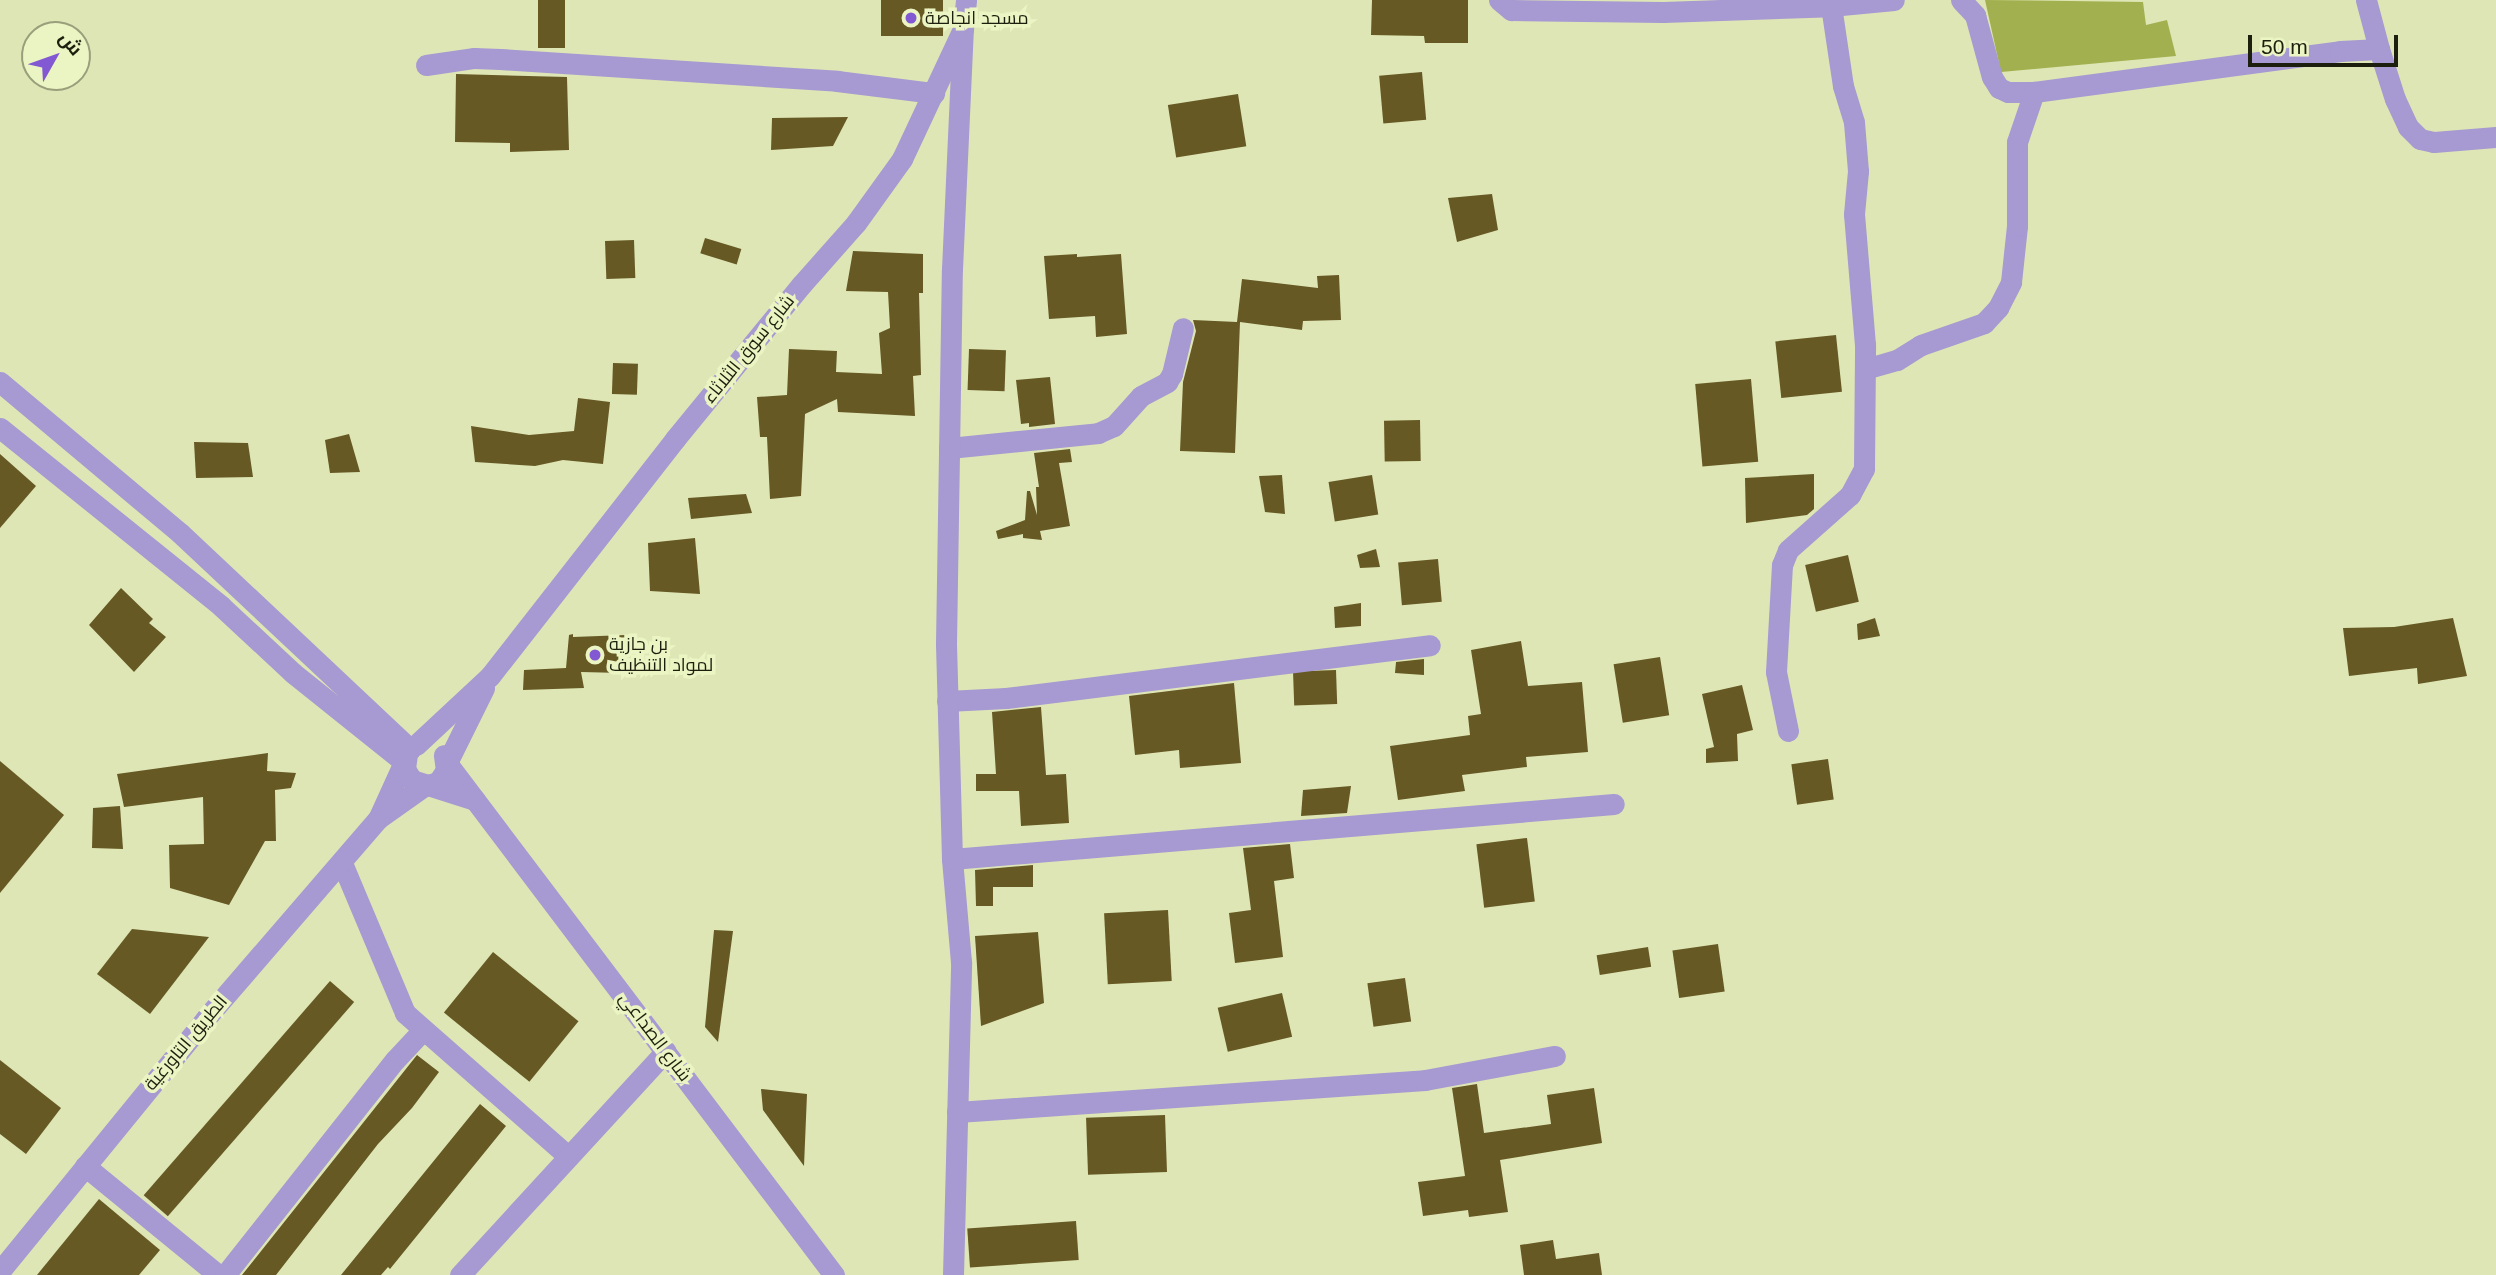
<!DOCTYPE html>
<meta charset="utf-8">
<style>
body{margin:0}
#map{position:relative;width:2496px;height:1275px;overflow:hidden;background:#dee6b6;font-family:Arial,Cairo,sans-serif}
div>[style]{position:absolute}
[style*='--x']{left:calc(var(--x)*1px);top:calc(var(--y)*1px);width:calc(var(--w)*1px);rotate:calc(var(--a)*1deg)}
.forest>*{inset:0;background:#a3b04f}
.building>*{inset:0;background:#665924;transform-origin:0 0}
.minor>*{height:21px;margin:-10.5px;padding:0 10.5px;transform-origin:10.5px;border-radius:10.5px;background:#a799d1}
.tertiary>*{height:21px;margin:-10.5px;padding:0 10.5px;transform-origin:10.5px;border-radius:10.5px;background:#a799d1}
.dots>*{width:19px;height:19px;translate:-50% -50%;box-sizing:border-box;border:4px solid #ebf4c3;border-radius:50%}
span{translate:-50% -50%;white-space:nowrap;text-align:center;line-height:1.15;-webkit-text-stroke:7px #ebf4c3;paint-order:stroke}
.poi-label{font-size:18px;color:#1c1f0d}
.left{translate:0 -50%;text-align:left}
.street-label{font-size:18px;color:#1c1f0d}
.north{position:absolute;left:21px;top:21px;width:70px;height:70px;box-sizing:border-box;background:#ebf4c3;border:2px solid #989f7a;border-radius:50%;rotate:50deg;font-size:19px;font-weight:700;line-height:28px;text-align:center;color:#1c1f0d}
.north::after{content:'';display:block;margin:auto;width:24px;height:32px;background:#8259d3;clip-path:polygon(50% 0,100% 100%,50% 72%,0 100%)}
.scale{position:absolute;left:2248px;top:35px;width:150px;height:32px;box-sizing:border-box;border:4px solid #1c1f0d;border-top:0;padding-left:9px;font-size:21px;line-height:24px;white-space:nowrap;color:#1c1f0d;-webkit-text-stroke:5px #ebf4c3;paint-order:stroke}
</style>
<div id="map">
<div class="forest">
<i style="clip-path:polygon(1985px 0,2143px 2px,2146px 25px,2167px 20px,2176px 56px,2001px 72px)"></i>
</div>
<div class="building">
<i style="left:538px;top:0;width:27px;height:48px"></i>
<i style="left:881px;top:0;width:62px;height:36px"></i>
<i style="clip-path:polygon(1372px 0,1468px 0,1468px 43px,1425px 43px,1424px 36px,1371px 35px)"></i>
<i style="left:1422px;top:72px;width:48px;height:43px;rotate:85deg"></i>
<i style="clip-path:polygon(456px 74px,567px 77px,569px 150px,510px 152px,510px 143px,455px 142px)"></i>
<i style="left:1238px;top:94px;width:53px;height:71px;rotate:81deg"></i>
<i style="clip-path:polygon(848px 117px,833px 146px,771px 150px,772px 118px)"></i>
<i style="clip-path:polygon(1492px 194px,1498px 230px,1457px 242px,1448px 198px)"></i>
<i style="left:705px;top:238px;width:38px;height:16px;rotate:17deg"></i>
<i style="left:634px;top:240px;width:38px;height:29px;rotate:88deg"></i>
<i style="clip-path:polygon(853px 251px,923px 254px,923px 293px,919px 293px,921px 375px,913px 376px,915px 416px,838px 412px,837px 399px,805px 414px,801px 496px,770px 499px,767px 437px,760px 437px,757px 397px,787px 395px,789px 349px,837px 351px,836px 372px,882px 374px,879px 333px,890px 328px,888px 292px,846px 291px)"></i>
<i style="clip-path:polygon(1077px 254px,1077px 257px,1121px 254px,1127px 334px,1096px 337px,1095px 316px,1049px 319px,1044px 256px)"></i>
<i style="clip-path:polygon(1339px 275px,1341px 320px,1303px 321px,1302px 330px,1240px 322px,1235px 453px,1180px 451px,1183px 382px,1196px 331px,1193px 320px,1237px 322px,1242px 279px,1318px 288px,1317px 276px)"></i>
<i style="left:1836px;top:335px;width:57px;height:61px;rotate:84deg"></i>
<i style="left:969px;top:349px;width:37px;height:41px;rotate:2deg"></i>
<i style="left:613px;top:363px;width:25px;height:31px;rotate:2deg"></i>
<i style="clip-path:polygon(1050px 377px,1055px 424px,1029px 427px,1029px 423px,1021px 424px,1016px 380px)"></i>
<i style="left:1751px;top:379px;width:83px;height:56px;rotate:85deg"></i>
<i style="clip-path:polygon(578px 398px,610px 402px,603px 464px,563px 460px,535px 466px,475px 462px,471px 426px,529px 435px,574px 431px)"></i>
<i style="left:1420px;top:420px;width:41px;height:36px;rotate:89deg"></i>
<i style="clip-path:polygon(349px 434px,360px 472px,330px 473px,325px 440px)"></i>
<i style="clip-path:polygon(194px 442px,248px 443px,253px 477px,196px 478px)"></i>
<i style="clip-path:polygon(1070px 449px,1072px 462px,1059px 463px,1070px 526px,1040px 531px,1042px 540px,1023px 538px,1023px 534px,998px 539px,996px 531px,1025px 520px,1027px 491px,1030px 491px,1037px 515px,1036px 487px,1039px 487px,1034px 453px)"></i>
<i style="clip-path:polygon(0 454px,36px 486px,0 528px)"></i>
<i style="clip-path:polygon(1814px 474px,1814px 509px,1807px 515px,1746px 523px,1745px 478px)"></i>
<i style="clip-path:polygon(1282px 475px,1285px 514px,1265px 512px,1259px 476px)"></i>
<i style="left:1372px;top:475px;width:40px;height:44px;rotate:81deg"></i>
<i style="clip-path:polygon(746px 494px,752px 513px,691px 519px,688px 498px)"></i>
<i style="clip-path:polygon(695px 538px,700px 594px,650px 591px,648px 543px)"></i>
<i style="clip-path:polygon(1376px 549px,1380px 567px,1360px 568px,1357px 555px)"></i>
<i style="left:1848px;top:555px;width:48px;height:44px;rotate:77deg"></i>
<i style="left:1438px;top:559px;width:43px;height:40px;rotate:85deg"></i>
<i style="clip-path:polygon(121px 588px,153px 619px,149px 623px,166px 637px,134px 672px,89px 625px)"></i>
<i style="clip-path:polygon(1361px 603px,1361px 626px,1335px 628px,1334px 607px)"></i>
<i style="clip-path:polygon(1875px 618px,1880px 636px,1858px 640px,1857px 624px)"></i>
<i style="clip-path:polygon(2453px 618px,2467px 676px,2418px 684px,2417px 668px,2349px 676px,2343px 628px,2394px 627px)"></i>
<i style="clip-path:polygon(573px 634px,573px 637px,626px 635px,622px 673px,581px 672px,584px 688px,523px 690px,524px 670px,566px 668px,569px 635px)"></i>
<i style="clip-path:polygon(1521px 641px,1528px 686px,1582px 682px,1588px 752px,1526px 757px,1527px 767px,1462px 775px,1465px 791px,1398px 800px,1390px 746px,1470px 735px,1468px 716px,1481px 714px,1471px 650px)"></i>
<i style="left:1660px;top:657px;width:59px;height:47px;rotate:81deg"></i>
<i style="clip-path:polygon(1424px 659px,1424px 675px,1395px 673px,1396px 662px)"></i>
<i style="left:1336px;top:670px;width:34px;height:43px;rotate:88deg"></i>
<i style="clip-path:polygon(1234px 683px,1241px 763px,1180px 768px,1179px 750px,1135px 755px,1129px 696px)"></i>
<i style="clip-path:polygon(1742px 685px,1753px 730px,1737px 734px,1738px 761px,1706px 763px,1706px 749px,1714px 747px,1702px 694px)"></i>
<i style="clip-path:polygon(1041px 707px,1046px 775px,1066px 774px,1069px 823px,1021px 826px,1019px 791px,976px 791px,976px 774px,996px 774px,992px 712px)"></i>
<i style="clip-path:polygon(268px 753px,267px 771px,296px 773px,291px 788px,275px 790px,276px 841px,265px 841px,229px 905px,170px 888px,169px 845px,204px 844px,203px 797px,124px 807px,117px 774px)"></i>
<i style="left:1828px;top:759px;width:41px;height:37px;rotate:82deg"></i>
<i style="clip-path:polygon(0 761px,64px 815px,0 893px)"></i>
<i style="clip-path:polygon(1351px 786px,1347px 813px,1301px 816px,1303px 790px)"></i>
<i style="clip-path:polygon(120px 806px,123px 849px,92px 848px,93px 808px)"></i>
<i style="left:1527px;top:838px;width:64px;height:51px;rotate:83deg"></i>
<i style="clip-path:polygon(1290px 844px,1294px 878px,1274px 881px,1283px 957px,1235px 963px,1229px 913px,1251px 910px,1243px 848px)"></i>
<i style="clip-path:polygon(1033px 865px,1033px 887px,993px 887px,993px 906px,976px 906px,975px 870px)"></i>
<i style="left:1168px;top:910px;width:71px;height:64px;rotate:87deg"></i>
<i style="clip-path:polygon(132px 929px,209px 937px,150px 1014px,97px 974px)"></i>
<i style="clip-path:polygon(714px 930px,733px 931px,718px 1042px,705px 1027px)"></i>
<i style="clip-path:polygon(1038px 932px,1044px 1003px,981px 1026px,975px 936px)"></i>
<i style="left:1718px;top:944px;width:48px;height:46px;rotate:82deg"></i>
<i style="left:1648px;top:947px;width:20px;height:52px;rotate:81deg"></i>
<i style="left:493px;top:952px;width:110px;height:78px;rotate:39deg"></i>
<i style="left:1405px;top:978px;width:44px;height:38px;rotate:82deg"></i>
<i style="left:330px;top:981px;width:32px;height:284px;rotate:41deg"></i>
<i style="left:1282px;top:993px;width:45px;height:66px;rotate:77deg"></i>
<i style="clip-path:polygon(417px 1055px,439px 1072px,412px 1108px,378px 1144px,276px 1275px,242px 1275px)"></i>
<i style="clip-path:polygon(0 1060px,61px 1108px,26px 1154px,0 1134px)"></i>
<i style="clip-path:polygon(1477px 1084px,1484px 1133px,1551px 1124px,1547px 1095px,1594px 1088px,1602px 1143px,1500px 1160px,1508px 1212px,1469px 1217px,1468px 1210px,1423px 1216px,1418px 1182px,1465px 1176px,1452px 1088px)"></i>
<i style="clip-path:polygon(761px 1089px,807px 1094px,804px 1166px,763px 1110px)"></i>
<i style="clip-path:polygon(480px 1104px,506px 1126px,390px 1269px,388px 1267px,381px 1275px,341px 1275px)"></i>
<i style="left:1165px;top:1115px;width:57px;height:79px;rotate:88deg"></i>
<i style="clip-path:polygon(99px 1199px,160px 1250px,139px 1275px,37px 1275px)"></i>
<i style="left:1076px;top:1221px;width:39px;height:109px;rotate:86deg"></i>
<i style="clip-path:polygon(1553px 1240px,1556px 1259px,1599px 1253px,1602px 1275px,1524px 1275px,1520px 1245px)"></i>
</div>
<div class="minor">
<i style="--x:1499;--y:0;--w:16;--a:40"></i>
<i style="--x:1511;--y:10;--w:152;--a:0.8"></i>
<i style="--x:1663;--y:12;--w:168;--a:-2"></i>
<i style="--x:1831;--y:6;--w:63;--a:-5.4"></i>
<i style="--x:1961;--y:0;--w:21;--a:47"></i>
<i style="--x:1975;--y:15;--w:64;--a:74.7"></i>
<i style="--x:1992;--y:77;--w:13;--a:58"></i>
<i style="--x:1999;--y:88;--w:10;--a:24"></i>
<i style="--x:2008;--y:92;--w:26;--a:0"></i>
<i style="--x:2034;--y:92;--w:309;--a:-7.6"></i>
<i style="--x:2340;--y:51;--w:39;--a:-3"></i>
<i style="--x:2379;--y:49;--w:52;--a:72.3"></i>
<i style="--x:2395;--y:99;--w:31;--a:65"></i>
<i style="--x:2408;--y:127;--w:17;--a:45"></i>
<i style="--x:2420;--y:139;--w:14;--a:12"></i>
<i style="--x:2434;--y:142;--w:62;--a:-4.6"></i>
<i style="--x:2366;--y:0;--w:51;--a:75.1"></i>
<i style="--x:426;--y:65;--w:49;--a:-8.3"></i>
<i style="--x:474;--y:58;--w:26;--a:2"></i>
<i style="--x:500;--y:59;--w:338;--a:3.7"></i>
<i style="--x:837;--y:81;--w:98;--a:7.1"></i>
<i style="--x:1865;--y:369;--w:33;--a:-16"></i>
<i style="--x:1897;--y:360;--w:28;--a:-32"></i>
<i style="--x:1921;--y:345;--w:67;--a:-19.2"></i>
<i style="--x:1984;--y:323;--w:21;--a:-47"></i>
<i style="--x:1998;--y:308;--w:29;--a:-63"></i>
<i style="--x:2011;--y:282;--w:56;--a:-83.9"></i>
<i style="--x:2017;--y:226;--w:84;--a:-90"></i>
<i style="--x:2017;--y:142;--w:53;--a:-71.2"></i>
<i style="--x:0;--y:382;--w:235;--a:40"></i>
<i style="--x:180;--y:533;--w:316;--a:43.2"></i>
<i style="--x:0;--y:428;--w:284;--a:38.8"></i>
<i style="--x:221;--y:606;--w:98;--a:42.9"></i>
<i style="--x:293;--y:673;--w:142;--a:38.7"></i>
<i style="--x:949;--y:448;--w:150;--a:-5.7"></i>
<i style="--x:1098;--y:433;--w:17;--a:-24"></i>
<i style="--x:1114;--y:426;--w:40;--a:-48"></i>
<i style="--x:1141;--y:396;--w:30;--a:-28"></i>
<i style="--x:1167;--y:382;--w:9;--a:-58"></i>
<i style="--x:1172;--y:374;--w:47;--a:-76.6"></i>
<i style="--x:947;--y:701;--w:59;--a:-2.9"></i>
<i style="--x:1006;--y:698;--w:427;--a:-7.1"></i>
<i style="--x:1788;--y:731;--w:60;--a:-101.5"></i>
<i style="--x:1776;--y:672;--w:107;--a:-86.8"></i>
<i style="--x:1782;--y:565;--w:16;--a:-68"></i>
<i style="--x:1788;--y:550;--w:83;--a:-41.6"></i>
<i style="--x:1850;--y:495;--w:30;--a:-62"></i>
<i style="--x:1864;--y:469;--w:124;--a:-89.5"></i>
<i style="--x:1865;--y:345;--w:131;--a:-94.8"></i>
<i style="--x:1854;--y:214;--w:43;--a:-84.7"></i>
<i style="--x:1858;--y:171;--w:49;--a:-94.7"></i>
<i style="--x:1854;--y:122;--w:38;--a:-107"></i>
<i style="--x:1843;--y:86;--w:81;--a:-98.5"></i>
<i style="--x:952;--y:859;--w:664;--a:-4.75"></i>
<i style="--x:342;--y:863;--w:163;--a:67.2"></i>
<i style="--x:405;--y:1013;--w:217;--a:41.3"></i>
<i style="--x:957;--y:1112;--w:469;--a:-3.9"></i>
<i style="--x:1425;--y:1080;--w:132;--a:-10.5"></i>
<i style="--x:85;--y:1166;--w:172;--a:39.3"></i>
<i style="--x:225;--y:1275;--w:274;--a:-51.7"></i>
<i style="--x:395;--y:1060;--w:40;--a:-47"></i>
<i style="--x:460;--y:1275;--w:304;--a:-47.4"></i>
<i style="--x:953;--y:1275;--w:313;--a:-88.5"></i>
<i style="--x:961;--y:962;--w:103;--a:-95"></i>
<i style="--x:952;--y:859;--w:215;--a:-91.6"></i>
<i style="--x:946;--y:644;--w:375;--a:-89.1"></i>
<i style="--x:952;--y:269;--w:238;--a:-87.4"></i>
</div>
<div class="tertiary">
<i style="--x:484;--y:688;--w:84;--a:116.3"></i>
<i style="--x:447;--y:763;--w:642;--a:52.92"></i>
<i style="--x:416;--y:745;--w:101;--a:-43"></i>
<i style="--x:490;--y:676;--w:301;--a:-52"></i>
<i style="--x:675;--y:439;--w:200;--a:-50.7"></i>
<i style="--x:802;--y:284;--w:81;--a:-48.5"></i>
<i style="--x:856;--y:223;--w:79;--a:-54.3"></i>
<i style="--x:902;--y:159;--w:144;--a:-64.9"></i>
<i style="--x:963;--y:29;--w:29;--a:-84"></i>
<i style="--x:407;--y:754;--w:15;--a:98"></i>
<i style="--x:405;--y:769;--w:13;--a:58"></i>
<i style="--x:412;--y:780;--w:66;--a:17.6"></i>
<i style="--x:379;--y:818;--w:55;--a:-35.4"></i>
<i style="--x:424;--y:786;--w:15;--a:-16"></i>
<i style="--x:438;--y:782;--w:14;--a:-56"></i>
<i style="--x:446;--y:770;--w:15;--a:-98"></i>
<i style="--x:0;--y:1271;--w:326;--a:-50.8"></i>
<i style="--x:206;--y:1018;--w:263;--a:-49.2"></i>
<i style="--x:378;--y:819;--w:63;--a:-65.5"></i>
</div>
<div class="dots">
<i style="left:911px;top:18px;background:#8259d3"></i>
<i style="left:595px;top:655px;background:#8259d3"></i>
</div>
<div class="poi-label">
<span class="left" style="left:925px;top:18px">مسجد انجاصة</span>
<span class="left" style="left:609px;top:655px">بن جازية<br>لمواد التنظيف</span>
</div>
<div class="street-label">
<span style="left:749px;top:349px;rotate:-51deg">شارع سوق الثلاثاء</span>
<span style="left:655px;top:1037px;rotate:53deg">شارع الصداعي</span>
<span style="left:186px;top:1043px;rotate:-50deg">الطريق التاورغية</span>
</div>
<div class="north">ش</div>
<div class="scale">50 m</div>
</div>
